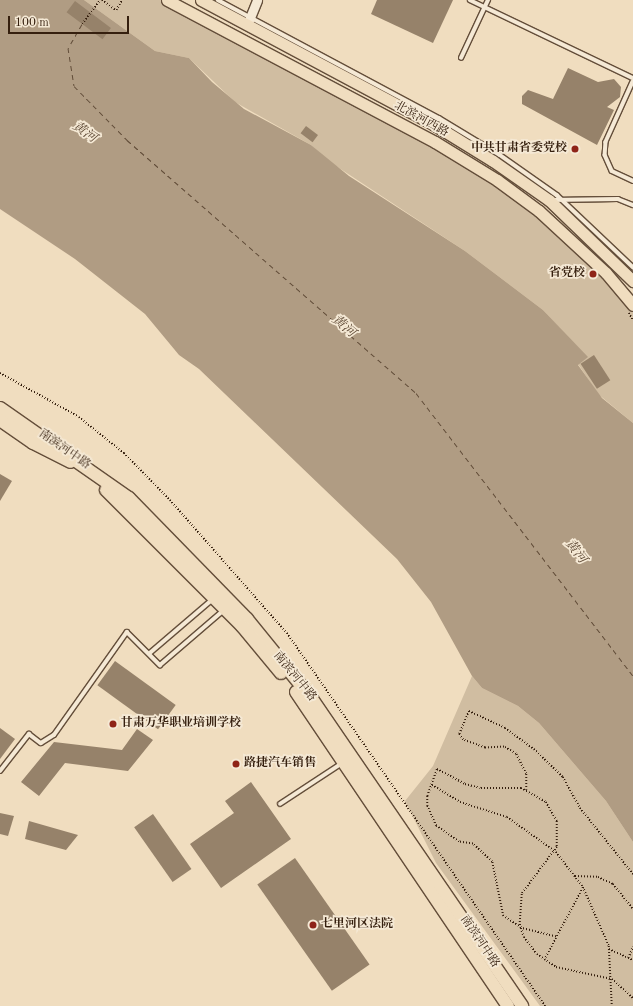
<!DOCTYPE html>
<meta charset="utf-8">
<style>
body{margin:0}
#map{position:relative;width:633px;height:1006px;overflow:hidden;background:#f0ddbf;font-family:"Old Standard TT","Noto Serif SC",serif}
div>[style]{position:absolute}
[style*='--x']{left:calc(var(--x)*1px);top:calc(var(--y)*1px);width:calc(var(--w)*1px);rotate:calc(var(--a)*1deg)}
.green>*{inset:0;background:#d0bda1}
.water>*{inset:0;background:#b09c83}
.ferry>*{height:1px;margin-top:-0.5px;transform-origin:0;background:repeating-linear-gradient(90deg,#604b37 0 5px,transparent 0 9px)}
.building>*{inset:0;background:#96826a;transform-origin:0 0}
.path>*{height:1.5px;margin-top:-0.75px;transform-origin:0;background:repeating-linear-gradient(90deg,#351f0e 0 1px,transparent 0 3px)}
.roads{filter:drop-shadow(1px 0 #644e3a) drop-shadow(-1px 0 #644e3a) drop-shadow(0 1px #644e3a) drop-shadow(0 -1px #644e3a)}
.service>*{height:3.5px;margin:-1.75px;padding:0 1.75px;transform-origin:1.75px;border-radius:1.75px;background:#f5e9d5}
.tertiary>*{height:9px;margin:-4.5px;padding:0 4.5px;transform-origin:4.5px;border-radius:4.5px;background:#f5e9d5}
.primary>*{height:11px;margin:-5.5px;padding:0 5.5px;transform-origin:5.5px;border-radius:5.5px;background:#f0ddbf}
.trunk>*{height:12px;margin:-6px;padding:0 6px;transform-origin:6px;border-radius:6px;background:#f0ddbf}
.dots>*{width:11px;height:11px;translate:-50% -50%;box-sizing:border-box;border:2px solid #f5e9d5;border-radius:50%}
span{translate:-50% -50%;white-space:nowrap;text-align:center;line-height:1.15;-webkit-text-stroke:3.5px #f5e9d5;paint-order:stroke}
.street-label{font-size:12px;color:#351f0e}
.poi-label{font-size:12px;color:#351f0e;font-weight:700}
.right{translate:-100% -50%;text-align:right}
.left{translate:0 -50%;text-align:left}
.water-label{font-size:13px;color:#604b37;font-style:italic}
.scale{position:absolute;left:8px;top:16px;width:121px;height:18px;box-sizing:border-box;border:2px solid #351f0e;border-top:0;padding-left:5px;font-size:12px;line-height:14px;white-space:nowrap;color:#351f0e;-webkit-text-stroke:3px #f5e9d5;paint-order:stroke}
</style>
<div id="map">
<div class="green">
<i style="clip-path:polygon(84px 0,169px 0,435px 142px,539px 211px,633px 305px,633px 423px,598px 394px,578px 364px,587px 357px,543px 310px,465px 251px,330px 162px,311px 145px,235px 102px,189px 58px,155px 51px)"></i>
<i style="clip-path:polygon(472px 676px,482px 688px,518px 706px,539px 723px,606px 801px,633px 842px,633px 1006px,540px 1006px,436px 863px,405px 801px,433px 766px)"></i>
</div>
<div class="water">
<i style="clip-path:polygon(0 0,84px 0,155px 51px,189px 58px,212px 82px,244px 109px,311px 145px,349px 176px,465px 251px,543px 310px,588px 357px,578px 365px,602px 398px,633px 423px,633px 842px,606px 801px,539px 723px,518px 706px,482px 688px,472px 676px,431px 602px,397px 559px,199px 369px,179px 355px,145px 314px,75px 259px,0 209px)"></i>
</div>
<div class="ferry">
<i style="--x:82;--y:24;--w:28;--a:120"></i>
<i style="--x:68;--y:48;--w:38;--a:81"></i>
<i style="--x:74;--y:86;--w:76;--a:45.5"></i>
<i style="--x:127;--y:140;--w:384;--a:41.2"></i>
<i style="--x:416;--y:393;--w:357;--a:52.5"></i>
</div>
<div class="building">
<i style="clip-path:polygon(377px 0,453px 0,433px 43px,371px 14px)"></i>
<i style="left:75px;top:1px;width:45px;height:14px;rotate:37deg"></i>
<i style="clip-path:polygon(568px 68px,598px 82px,614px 79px,621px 87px,620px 97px,607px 107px,614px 110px,597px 145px,522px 104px,522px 96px,528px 90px,553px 99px)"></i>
<i style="left:306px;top:126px;width:15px;height:9px;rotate:37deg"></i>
<i style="left:594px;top:355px;width:30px;height:16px;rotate:57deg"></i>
<i style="clip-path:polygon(0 474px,12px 481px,0 501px)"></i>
<i style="left:115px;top:661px;width:75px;height:30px;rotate:36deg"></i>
<i style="clip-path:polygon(0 728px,15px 739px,0 759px)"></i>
<i style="clip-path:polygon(137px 729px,153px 740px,128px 771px,65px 763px,39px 796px,21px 782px,54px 742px,122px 750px)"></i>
<i style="clip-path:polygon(251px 782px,291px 839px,221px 888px,190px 844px,234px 813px,225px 801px)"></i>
<i style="clip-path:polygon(0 813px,14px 816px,8px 836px,0 834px)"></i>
<i style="left:153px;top:814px;width:67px;height:23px;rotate:55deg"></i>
<i style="clip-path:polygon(29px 821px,78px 835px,66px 850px,25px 839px)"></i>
<i style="left:295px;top:858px;width:130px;height:46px;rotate:55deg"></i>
</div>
<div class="path">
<i style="--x:102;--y:0;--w:17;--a:36"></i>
<i style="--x:116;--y:10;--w:12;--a:-59"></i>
<i style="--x:82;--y:24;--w:30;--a:-53"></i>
<i style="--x:629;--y:313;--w:8;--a:60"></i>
<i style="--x:0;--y:373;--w:90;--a:29.1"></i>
<i style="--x:79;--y:417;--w:58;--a:38.7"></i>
<i style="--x:124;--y:453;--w:66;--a:45.6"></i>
<i style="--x:170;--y:500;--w:177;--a:48.7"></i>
<i style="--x:287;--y:633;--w:454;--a:55.3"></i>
<i style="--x:432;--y:785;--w:33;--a:31"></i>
<i style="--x:460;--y:802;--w:49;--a:17.7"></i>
<i style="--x:507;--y:817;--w:60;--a:35.5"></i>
<i style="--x:556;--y:852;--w:44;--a:52.4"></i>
<i style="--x:583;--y:887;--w:64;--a:66.2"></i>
<i style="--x:609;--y:946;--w:60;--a:87.1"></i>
<i style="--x:526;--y:790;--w:16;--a:-90"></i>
<i style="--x:526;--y:774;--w:22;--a:-117"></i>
<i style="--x:516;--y:754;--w:14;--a:-150"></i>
<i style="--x:504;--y:747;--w:19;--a:177"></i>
<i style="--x:485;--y:748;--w:23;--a:-160"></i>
<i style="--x:463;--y:740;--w:7;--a:-124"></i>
<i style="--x:459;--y:734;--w:25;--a:-67"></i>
<i style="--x:469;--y:711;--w:40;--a:25"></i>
<i style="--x:505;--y:728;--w:36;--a:36"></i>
<i style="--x:534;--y:749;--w:40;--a:44"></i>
<i style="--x:563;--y:777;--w:35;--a:61"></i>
<i style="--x:580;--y:808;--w:85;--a:51.2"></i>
<i style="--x:575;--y:876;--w:23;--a:2"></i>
<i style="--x:598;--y:877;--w:17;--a:25"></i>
<i style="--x:613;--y:884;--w:32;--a:51"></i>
<i style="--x:556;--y:937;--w:36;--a:-166"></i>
<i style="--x:521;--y:928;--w:22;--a:-146"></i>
<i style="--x:503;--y:916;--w:55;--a:-101.5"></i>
<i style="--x:492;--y:862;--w:26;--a:-137"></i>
<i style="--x:473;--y:844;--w:14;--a:-172"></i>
<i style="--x:459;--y:842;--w:28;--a:-145"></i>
<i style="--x:436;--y:826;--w:22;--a:-114"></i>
<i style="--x:427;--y:806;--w:10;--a:-90"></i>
<i style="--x:427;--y:796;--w:29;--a:-70"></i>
<i style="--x:437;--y:769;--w:32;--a:28"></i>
<i style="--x:465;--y:784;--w:16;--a:14"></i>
<i style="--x:481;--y:788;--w:40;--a:0"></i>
<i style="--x:521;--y:788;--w:29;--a:29"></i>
<i style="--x:546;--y:802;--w:22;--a:60"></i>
<i style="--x:557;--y:821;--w:26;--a:90"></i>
<i style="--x:557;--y:847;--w:59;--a:126.7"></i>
<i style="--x:522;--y:894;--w:30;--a:94"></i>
<i style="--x:520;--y:924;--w:4;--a:76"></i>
<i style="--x:521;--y:928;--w:9;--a:72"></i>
<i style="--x:524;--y:937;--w:21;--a:53"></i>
<i style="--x:537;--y:954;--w:23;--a:34"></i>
<i style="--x:556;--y:967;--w:57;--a:12.1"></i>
<i style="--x:612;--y:979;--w:28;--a:42"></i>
<i style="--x:609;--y:949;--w:26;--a:25"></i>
<i style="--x:628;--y:958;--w:12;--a:-66"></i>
<i style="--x:544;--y:960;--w:83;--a:-61.9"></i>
</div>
<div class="roads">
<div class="service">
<i style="--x:218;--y:0;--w:251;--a:28.1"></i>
<i style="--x:439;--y:118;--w:71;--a:31.2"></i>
<i style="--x:500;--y:155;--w:70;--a:35.1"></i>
<i style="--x:557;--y:195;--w:105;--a:43.5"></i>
<i style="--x:470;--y:0;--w:181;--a:25.6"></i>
<i style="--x:461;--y:58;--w:64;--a:-65"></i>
<i style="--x:633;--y:82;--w:66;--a:114.2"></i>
<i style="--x:606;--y:142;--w:13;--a:94"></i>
<i style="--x:605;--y:155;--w:17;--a:66"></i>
<i style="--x:612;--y:171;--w:23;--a:25"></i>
<i style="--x:551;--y:200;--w:67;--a:-0.9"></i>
<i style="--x:618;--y:199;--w:16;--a:22"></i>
<i style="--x:150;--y:653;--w:83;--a:-40.6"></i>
<i style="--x:0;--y:771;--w:47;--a:-51.9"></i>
<i style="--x:29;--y:734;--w:15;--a:37"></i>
<i style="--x:41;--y:743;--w:15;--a:-32"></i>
<i style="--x:54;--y:735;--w:126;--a:-54.7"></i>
<i style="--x:127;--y:632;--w:47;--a:45"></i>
<i style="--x:160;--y:665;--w:83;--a:-40.6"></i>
<i style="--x:280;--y:804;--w:73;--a:-33.3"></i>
</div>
<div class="tertiary">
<i style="--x:247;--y:25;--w:27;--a:-68"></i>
</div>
<div class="primary">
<i style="--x:167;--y:0;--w:303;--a:27.9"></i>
<i style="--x:435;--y:142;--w:73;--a:31.5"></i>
<i style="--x:497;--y:180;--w:52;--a:36.4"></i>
<i style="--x:539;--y:211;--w:91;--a:42.8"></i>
<i style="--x:606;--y:273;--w:42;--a:49.8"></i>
<i style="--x:201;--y:0;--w:263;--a:28.1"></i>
<i style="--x:433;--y:124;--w:70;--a:31.7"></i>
<i style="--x:493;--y:161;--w:68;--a:34.9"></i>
<i style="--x:549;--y:200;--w:117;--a:44"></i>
</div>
<div class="trunk">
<i style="--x:0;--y:408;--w:157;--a:34.9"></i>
<i style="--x:129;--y:498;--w:169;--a:45.7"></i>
<i style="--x:247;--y:619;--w:103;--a:50.9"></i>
<i style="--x:312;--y:699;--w:372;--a:55.6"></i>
<i style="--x:0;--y:420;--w:40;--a:34.9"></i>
<i style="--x:33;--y:443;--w:42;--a:26.6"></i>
<i style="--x:106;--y:490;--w:192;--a:45"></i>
<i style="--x:242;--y:626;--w:61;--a:50.3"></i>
<i style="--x:296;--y:692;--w:379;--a:56"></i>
</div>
</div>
<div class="dots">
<i style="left:575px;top:149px;background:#8f2418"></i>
<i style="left:593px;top:274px;background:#8f2418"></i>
<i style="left:113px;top:724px;background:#8f2418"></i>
<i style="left:236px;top:764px;background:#8f2418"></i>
<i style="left:313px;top:925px;background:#8f2418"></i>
</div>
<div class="street-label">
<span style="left:421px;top:120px;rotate:29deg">北滨河西路</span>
<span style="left:64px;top:450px;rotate:35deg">南滨河中路</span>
<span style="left:294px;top:677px;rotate:51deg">南滨河中路</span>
<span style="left:479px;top:942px;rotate:56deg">南滨河中路</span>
</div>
<div class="poi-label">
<span class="right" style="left:567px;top:149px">中共甘肃省委党校</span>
<span class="right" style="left:585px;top:274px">省党校</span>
<span class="left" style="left:121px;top:724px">甘肃万华职业培训学校</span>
<span class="left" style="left:244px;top:764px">路捷汽车销售</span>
<span class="left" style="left:321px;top:925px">七里河区法院</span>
</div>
<div class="water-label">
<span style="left:84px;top:133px;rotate:35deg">黄河</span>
<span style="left:343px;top:327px;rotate:40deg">黄河</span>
<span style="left:575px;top:552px;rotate:52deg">黄河</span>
</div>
<div class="scale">100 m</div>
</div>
